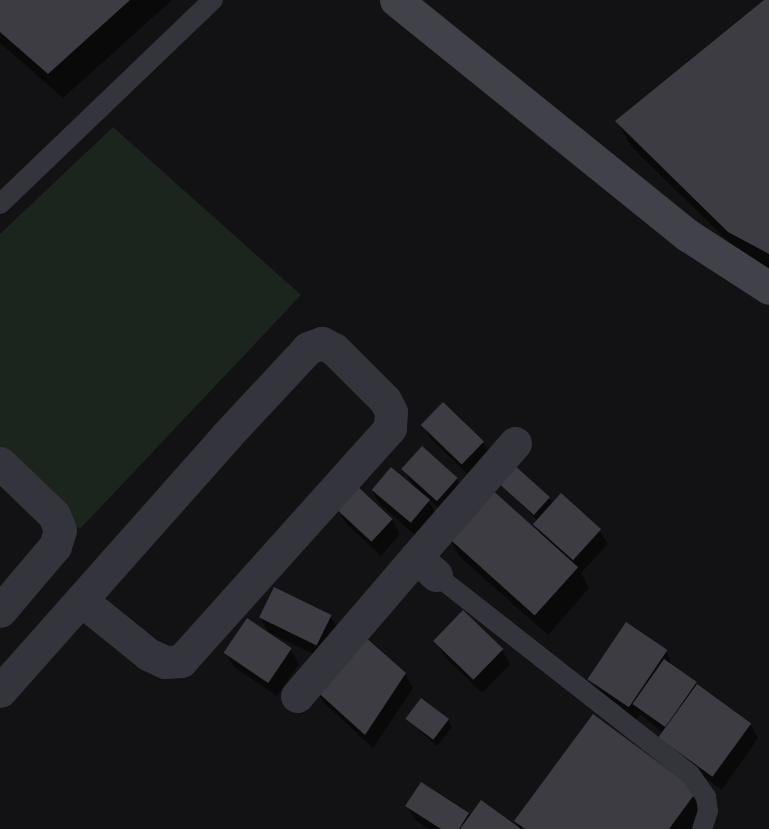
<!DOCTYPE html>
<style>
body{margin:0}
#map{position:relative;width:769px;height:829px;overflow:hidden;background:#121214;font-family:"Roboto Condensed",sans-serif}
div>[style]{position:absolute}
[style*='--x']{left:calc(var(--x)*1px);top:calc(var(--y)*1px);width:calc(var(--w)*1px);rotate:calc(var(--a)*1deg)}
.green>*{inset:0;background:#1c241e}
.shadow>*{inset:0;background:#0007}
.building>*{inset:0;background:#3c3c42;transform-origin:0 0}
.lane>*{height:20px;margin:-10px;padding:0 10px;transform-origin:10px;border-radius:10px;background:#34343c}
.street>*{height:33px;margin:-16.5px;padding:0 16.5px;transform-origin:16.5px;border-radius:16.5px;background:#34343c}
.secondary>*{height:33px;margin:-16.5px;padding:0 16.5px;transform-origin:16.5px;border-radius:16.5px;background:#404149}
span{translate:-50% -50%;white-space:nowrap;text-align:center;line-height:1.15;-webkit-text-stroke:4.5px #0d0d0f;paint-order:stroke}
</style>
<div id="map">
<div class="green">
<i style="clip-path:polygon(113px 127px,301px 295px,80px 529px,0 454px,0 234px)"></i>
</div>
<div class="shadow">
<i style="clip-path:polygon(0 0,172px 0,63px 98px,0 43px)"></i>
<i style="clip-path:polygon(769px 0,769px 270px,744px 257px,631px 146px,617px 121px)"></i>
<i style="clip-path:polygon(423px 425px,483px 442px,491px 456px,471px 477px,431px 439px)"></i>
<i style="clip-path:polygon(422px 448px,457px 479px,465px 493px,446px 514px,426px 497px,437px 515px,418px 538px,381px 505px,372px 491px,415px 489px,404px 470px)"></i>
<i style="clip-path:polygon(498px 481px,549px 498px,553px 505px,599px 530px,608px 544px,581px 573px,589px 588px,548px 635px,459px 556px,448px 536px,541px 535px,535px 525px,538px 521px)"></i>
<i style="clip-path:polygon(356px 487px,392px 520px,400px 534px,381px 556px,345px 522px,337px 508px)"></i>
<i style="clip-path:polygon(330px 616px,339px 630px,324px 659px,268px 632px,260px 618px)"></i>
<i style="clip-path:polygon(247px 620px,291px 650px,299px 664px,277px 696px,234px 667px,226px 653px)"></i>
<i style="clip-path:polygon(436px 642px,502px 650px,510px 664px,482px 693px,444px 656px)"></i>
<i style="clip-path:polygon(666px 651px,673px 667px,750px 724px,758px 738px,722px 790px,669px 752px,664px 734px,640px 714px,636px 720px,598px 693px,590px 679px)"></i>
<i style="clip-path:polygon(405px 674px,413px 688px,373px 748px,323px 702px,315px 688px)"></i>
<i style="clip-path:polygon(407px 719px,448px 720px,452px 727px,437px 746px)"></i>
<i style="clip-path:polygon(696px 792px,702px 829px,520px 829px,516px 821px)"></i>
<i style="clip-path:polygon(407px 806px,468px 814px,518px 829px,429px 829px,415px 820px)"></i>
</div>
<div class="building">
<i style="clip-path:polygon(0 0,130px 0,48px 74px,0 32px)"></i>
<i style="clip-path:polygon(764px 0,769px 0,769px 254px,728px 232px,615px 121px)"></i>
<i style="left:443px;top:402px;width:57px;height:32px;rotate:44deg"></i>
<i style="left:422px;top:446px;width:48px;height:31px;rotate:42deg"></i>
<i style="left:512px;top:463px;width:51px;height:24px;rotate:42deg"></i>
<i style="left:391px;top:467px;width:51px;height:30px;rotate:40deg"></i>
<i style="left:356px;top:485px;width:50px;height:31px;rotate:43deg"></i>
<i style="left:489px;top:487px;width:120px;height:65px;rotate:42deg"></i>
<i style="left:561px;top:493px;width:54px;height:42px;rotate:42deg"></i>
<i style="left:274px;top:587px;width:64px;height:34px;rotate:26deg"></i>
<i style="left:463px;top:610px;width:56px;height:43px;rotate:44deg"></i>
<i style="left:247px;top:618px;width:54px;height:42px;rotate:34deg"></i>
<i style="left:626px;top:622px;width:50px;height:69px;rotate:34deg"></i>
<i style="clip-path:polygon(364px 636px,406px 673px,365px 735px,313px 688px)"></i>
<i style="left:664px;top:659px;width:40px;height:55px;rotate:35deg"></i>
<i style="left:697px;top:684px;width:67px;height:66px;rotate:36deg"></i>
<i style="left:421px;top:698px;width:35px;height:26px;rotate:37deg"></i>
<i style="clip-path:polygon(593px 714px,697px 791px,669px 829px,525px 829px,514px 821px)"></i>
<i style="clip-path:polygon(421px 782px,469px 813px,459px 829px,441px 829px,405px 806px)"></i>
<i style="clip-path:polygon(481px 800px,521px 829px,460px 829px)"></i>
</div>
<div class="lane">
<i style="--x:0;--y:204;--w:295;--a:-43.8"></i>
<i style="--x:436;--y:575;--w:323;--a:38.1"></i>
<i style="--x:690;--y:774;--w:28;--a:55"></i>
<i style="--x:706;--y:797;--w:14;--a:82"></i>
<i style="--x:708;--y:811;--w:19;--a:108"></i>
</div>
<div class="street">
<i style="--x:0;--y:463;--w:75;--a:43.9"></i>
<i style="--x:54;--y:515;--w:16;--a:68"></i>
<i style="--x:60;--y:530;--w:17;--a:107"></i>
<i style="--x:55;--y:546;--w:85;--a:130.2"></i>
<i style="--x:436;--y:575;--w:27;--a:-138"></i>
<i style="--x:416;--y:557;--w:151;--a:-49"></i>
<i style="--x:0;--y:691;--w:342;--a:-48.4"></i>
<i style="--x:227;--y:435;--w:119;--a:-47"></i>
<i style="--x:308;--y:348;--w:15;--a:-20"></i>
<i style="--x:322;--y:343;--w:13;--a:27"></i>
<i style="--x:334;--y:349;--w:72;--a:45"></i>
<i style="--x:385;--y:400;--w:13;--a:63"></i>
<i style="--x:391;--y:412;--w:16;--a:94"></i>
<i style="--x:390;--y:428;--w:313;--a:131.9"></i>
<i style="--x:181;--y:661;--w:16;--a:176"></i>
<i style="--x:165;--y:662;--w:19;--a:-155"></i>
<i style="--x:148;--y:654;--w:86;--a:-141.1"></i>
<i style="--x:297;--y:696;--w:183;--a:-49.4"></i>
</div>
<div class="secondary">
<i style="--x:396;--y:0;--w:376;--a:38.9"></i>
<i style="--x:689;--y:236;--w:95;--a:33"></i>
</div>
</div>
